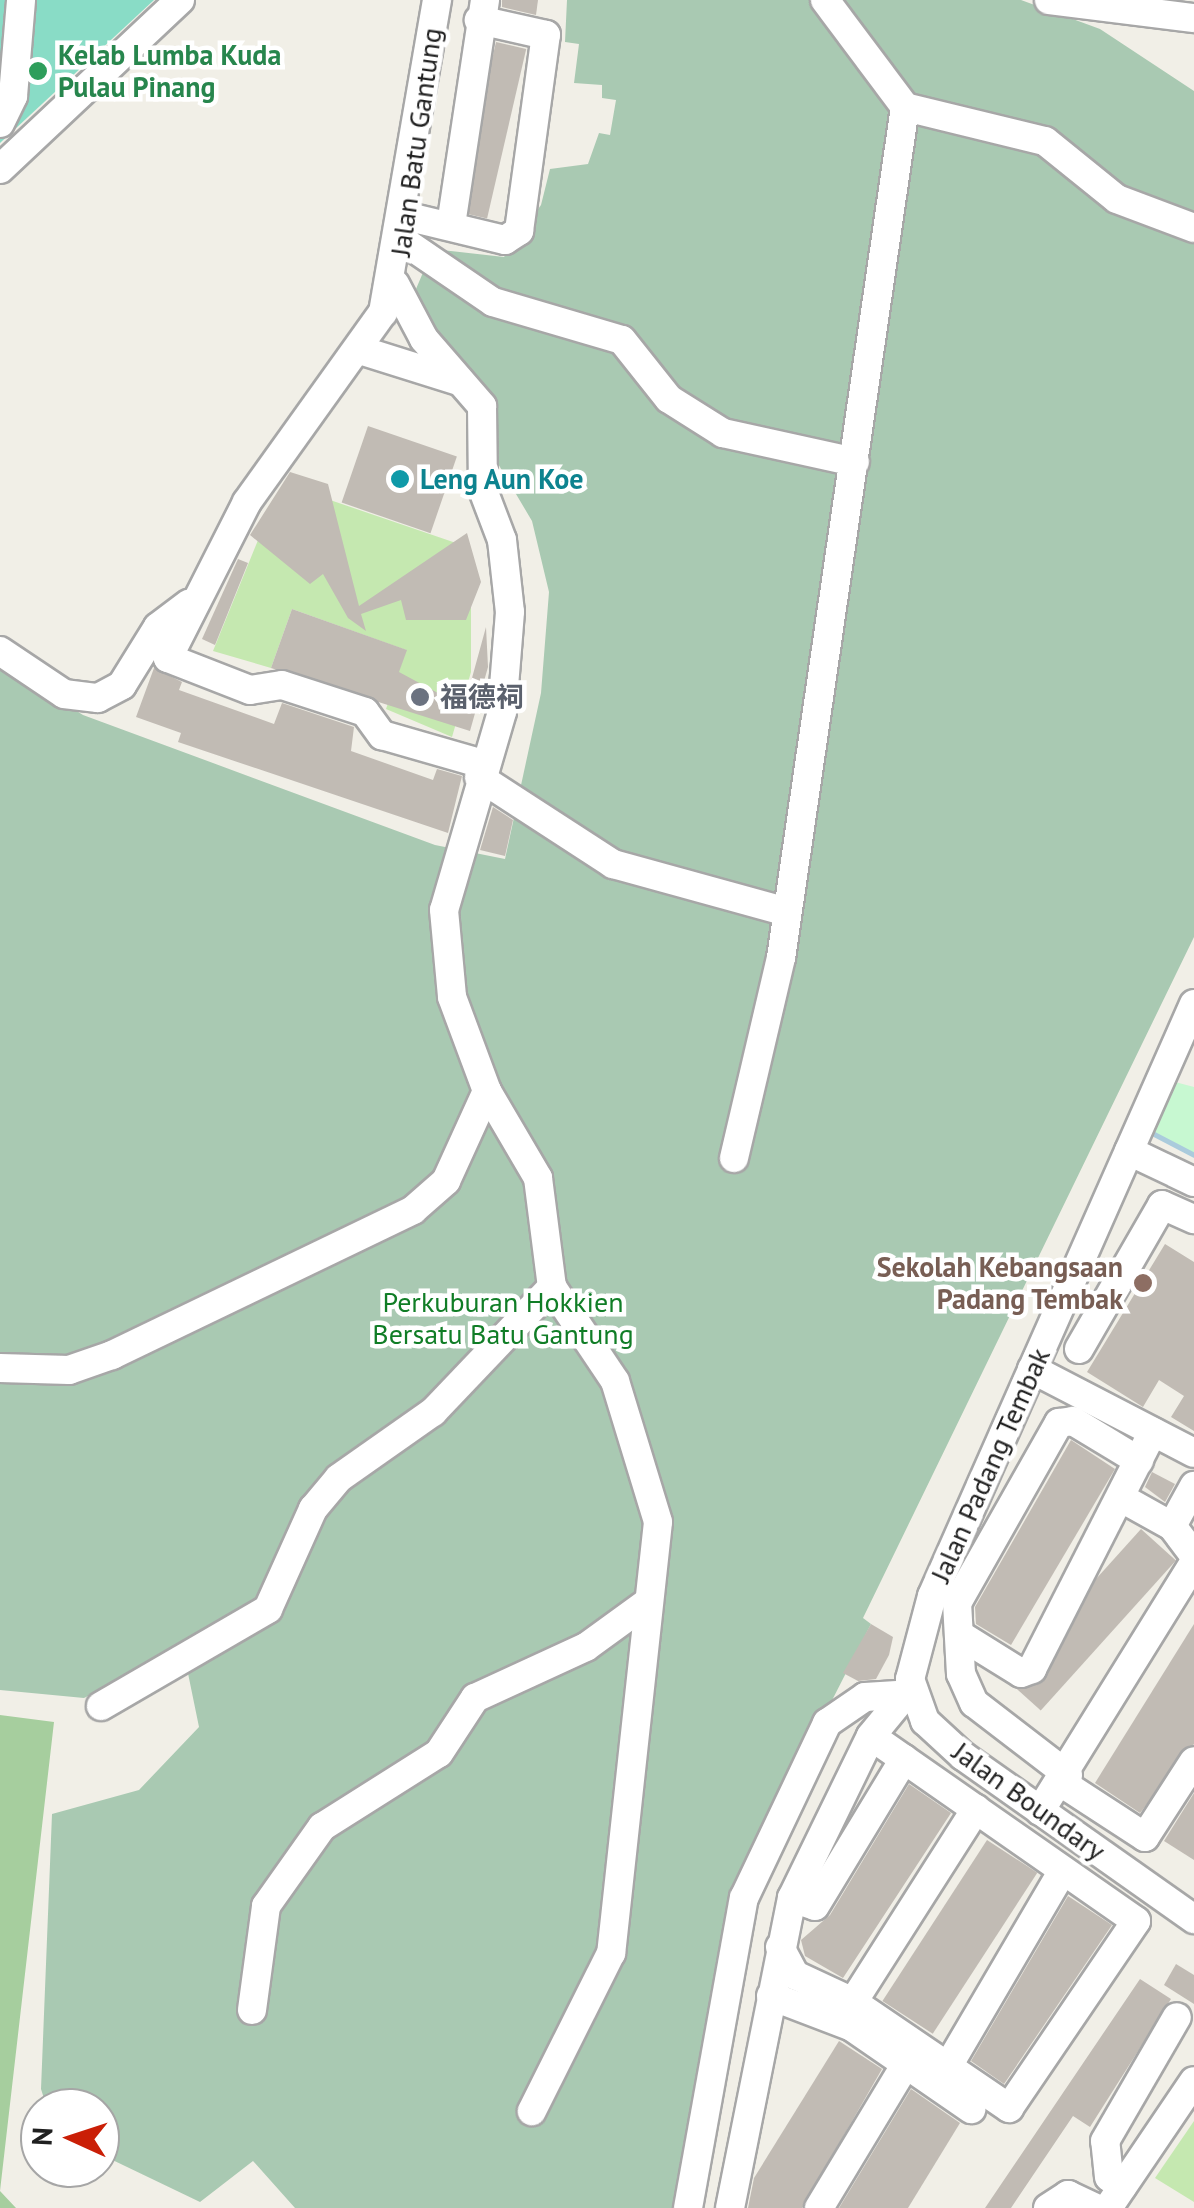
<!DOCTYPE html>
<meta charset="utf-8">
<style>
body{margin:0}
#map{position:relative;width:1194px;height:2208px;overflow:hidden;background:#f1efe7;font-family:"PT Sans","Noto Sans SC",sans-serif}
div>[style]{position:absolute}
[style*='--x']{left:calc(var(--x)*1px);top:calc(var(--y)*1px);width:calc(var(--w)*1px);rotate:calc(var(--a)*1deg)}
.grass>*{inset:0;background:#c5e8b0}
.forest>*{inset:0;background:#a6ce9e}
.cemetery>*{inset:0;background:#a9c9b2}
.park>*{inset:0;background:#c7f8d1}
.pitch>*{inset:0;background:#89dcc6}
.stream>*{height:5px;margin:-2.5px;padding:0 2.5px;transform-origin:2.5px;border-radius:2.5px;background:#aacbdc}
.building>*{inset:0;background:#c1bbb4;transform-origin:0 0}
.roads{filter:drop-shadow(2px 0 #a7a7a7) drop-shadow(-2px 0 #a7a7a7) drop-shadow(0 2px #a7a7a7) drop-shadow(0 -2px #a7a7a7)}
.minor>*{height:28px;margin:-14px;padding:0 14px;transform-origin:14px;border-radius:14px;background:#fff}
.dots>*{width:28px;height:28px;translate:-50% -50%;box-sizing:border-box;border:5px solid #fff;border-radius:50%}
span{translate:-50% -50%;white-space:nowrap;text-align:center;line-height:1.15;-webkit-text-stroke:9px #fff;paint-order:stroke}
.leisure-label{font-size:28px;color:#27864d;font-weight:700}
.left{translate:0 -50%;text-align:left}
.street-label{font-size:28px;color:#202020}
.culture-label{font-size:28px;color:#0d838f;font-weight:700}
.worship-label{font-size:28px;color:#5b616d;font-weight:700}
.education-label{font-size:28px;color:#785e54;font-weight:700}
.right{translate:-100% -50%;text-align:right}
.park-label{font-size:28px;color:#107d26}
.north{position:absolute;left:20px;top:2088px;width:100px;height:100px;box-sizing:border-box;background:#fff;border:2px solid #a6a6a6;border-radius:50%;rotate:273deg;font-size:28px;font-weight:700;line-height:40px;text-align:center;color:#202020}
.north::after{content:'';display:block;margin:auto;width:35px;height:45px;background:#ca1f07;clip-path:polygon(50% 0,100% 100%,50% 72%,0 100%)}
</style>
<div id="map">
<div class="grass">
<i style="clip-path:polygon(292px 487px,456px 543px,471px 603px,471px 672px,452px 737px,386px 709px,406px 650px,292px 609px,271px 668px,213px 651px,267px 518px)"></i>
<i style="clip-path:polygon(1194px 2121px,1194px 2202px,1155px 2178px)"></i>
</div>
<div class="forest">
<i style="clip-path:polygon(0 1715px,54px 1722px,0 2191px,16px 2208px,0 2208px)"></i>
</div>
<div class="cemetery">
<i style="clip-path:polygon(567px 0,1021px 0,1100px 29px,1194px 91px,1194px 937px,863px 1618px,871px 1624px,729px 1902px,676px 2208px,295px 2208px,253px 2161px,200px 2202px,100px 2154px,100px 2108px,47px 2108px,41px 2089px,52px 1814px,139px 1790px,199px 1727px,183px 1649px,84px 1698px,0 1690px,0 663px,83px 715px,435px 845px,505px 859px,541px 693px,549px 592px,532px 521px,497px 462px,494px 398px,435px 334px,416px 289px,433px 249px,504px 257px,541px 205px,550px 169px,588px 164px,599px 133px,610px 135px,616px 100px,602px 98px,602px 85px,574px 83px,579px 44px,565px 42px)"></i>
</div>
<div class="park">
<i style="clip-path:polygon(1175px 1082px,1194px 1087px,1194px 1155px,1152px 1133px)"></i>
</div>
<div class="pitch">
<i style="clip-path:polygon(0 0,154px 0,0 143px)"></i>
</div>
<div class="stream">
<i style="--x:1152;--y:1133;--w:47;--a:27.6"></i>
</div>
<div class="building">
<i style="clip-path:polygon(502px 0,538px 0,536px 15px,502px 7px)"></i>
<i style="left:496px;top:42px;width:31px;height:174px;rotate:13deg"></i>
<i style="left:368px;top:426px;width:94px;height:81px;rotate:19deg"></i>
<i style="clip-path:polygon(290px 472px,328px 484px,359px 606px,467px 533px,481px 582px,466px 620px,406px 620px,401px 600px,361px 614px,366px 631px,348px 618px,323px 574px,310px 584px,250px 535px)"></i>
<i style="clip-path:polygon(238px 559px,248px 563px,215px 645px,202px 639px)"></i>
<i style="clip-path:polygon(292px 609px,407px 650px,399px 672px,464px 707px,486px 627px,488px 667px,470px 731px,271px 668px)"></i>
<i style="clip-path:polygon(154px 668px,182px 682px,179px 690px,274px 724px,282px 703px,354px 727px,351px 751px,433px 780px,437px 769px,462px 776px,448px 833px,178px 742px,181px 733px,136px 717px)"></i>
<i style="clip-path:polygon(493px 807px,513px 820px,505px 856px,480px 850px)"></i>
<i style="clip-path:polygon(1165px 1244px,1194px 1262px,1194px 1431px,1171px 1417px,1184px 1396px,1159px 1380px,1143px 1407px,1087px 1372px)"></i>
<i style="clip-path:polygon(1071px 1440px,1115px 1469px,1011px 1645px,976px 1624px,975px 1607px)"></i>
<i style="clip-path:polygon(1152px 1472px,1175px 1484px,1165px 1502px,1145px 1487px)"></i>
<i style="left:1141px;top:1529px;width:47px;height:202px;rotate:42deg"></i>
<i style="clip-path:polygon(871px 1624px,893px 1637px,889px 1655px,876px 1679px,858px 1681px,843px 1673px)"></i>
<i style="clip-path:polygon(1194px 1624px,1194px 1744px,1140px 1813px,1095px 1783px)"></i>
<i style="clip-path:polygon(909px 1784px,951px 1813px,843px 1978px,805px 1956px,801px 1940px,830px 1915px)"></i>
<i style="clip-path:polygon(1194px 1793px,1194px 1860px,1164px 1841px)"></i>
<i style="left:987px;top:1840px;width:60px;height:192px;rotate:33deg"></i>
<i style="clip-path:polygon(1068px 1896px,1112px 1925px,1004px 2084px,971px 2061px)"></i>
<i style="clip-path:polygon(1176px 1964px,1194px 1975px,1194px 2004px,1164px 1985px)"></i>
<i style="clip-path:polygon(1140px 1979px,1171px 1999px,1090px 2127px,1073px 2116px,1011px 2208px,985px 2208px)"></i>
<i style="clip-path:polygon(839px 2041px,882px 2069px,802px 2208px,748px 2208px,754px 2178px)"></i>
<i style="clip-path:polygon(911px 2089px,960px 2123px,908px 2208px,839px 2208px)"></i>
</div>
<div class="roads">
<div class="minor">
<i style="--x:437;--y:0;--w:317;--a:99.8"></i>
<i style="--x:383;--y:312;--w:234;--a:125.6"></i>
<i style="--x:247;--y:502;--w:175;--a:116.9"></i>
<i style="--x:168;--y:658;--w:88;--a:21.3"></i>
<i style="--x:250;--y:690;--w:32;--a:-9"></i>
<i style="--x:282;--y:685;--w:87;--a:18"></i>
<i style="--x:365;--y:712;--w:29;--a:54"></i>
<i style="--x:382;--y:735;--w:105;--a:16"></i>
<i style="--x:825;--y:0;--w:134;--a:53.2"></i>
<i style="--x:905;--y:107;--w:144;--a:13.7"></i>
<i style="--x:1045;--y:141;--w:92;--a:38.9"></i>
<i style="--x:1117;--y:199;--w:82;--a:20.6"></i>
<i style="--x:1049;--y:0;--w:146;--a:7.1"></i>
<i style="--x:0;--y:123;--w:30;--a:-64"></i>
<i style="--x:13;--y:96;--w:96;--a:-85.2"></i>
<i style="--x:0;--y:169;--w:247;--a:-43.2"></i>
<i style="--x:405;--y:216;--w:103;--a:13.5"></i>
<i style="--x:505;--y:240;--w:17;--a:-33"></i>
<i style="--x:519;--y:231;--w:198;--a:-82.2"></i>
<i style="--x:546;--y:35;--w:69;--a:-167.4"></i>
<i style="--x:451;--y:225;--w:228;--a:-81.4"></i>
<i style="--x:402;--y:240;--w:110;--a:34.3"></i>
<i style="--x:493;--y:302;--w:134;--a:16.4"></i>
<i style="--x:622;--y:340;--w:75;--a:51.5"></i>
<i style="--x:669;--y:399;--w:64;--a:32.2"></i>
<i style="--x:723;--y:433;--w:135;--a:12.4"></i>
<i style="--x:395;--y:284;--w:62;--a:62.2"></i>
<i style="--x:424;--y:339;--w:89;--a:49.1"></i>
<i style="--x:482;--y:406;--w:84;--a:89.3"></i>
<i style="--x:483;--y:490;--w:53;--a:69.2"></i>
<i style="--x:502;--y:540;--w:72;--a:83.7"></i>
<i style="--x:510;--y:612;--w:100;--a:94.6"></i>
<i style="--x:502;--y:712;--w:206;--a:106.3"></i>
<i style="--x:444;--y:910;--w:87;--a:84.7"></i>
<i style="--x:452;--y:997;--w:100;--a:69.6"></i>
<i style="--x:487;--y:1091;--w:101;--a:59.6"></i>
<i style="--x:538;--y:1178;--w:110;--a:82.7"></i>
<i style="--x:552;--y:1287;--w:113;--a:56.2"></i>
<i style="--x:615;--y:1381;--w:147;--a:73"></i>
<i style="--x:658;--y:1522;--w:434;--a:96.2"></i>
<i style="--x:611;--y:1953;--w:177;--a:116.6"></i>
<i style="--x:360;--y:350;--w:104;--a:17.4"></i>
<i style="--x:0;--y:651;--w:77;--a:33.9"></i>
<i style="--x:64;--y:694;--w:34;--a:7"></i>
<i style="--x:98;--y:698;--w:27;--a:-28"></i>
<i style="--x:122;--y:685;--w:68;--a:-58.2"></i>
<i style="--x:158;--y:627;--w:39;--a:-37"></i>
<i style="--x:479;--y:777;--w:160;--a:33"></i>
<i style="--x:613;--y:864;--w:180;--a:15.4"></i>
<i style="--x:1194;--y:1004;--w:647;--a:113.87"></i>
<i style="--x:932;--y:1596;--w:86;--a:104.8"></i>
<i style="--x:910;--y:1679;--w:45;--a:70.3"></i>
<i style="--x:925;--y:1721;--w:52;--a:42.6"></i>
<i style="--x:963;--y:1756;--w:283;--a:35.2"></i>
<i style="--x:1129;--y:1151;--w:72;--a:25.5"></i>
<i style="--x:734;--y:1158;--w:205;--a:-76.8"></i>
<i style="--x:781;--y:958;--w:860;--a:-81.71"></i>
<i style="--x:1079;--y:1349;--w:166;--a:-60"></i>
<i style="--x:1162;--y:1205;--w:35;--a:24"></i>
<i style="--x:0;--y:1368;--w:69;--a:1.7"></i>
<i style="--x:69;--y:1370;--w:46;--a:-19.2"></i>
<i style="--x:112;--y:1355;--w:334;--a:-25.7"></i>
<i style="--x:413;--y:1210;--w:44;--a:-41.3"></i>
<i style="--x:446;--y:1181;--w:99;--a:-65.5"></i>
<i style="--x:1032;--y:1369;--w:182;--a:27.4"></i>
<i style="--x:1125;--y:1500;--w:54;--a:29"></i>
<i style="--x:1172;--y:1526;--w:36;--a:53"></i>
<i style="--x:1172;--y:1526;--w:46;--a:-61.2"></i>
<i style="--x:963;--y:1637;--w:68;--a:31.8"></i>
<i style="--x:1021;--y:1673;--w:12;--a:-20"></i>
<i style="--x:1032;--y:1669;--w:266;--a:-63"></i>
<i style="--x:101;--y:1706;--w:193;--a:-30.1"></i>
<i style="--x:268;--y:1609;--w:110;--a:-65.8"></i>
<i style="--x:313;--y:1509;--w:40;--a:-50"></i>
<i style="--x:339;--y:1478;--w:115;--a:-35.1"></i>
<i style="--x:433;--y:1412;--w:173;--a:-46.4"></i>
<i style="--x:1068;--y:1775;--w:118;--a:-142.5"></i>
<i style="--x:974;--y:1703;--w:32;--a:-114"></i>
<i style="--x:961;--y:1674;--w:71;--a:-93.2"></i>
<i style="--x:957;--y:1603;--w:207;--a:-60.5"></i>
<i style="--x:1059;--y:1423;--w:14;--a:-8"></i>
<i style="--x:1073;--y:1421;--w:77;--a:31.2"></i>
<i style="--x:1062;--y:1783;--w:99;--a:33"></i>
<i style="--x:1145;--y:1837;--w:90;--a:-57.2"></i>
<i style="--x:1040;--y:1811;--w:292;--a:-58.2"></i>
<i style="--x:792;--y:1898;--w:24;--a:19"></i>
<i style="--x:815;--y:1906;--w:172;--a:-58.8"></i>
<i style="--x:780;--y:1947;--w:32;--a:62"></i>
<i style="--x:795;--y:1975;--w:64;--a:25"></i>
<i style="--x:853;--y:2002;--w:189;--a:34.2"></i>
<i style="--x:1009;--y:2108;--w:226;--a:-55.8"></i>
<i style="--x:1136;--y:1921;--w:323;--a:-145.1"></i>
<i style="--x:771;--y:1996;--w:87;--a:20.9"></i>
<i style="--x:852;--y:2027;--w:145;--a:34.6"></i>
<i style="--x:853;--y:2002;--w:229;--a:-57.5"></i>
<i style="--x:252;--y:2010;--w:105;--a:-82.3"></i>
<i style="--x:266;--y:1906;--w:97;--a:-54.7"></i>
<i style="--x:322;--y:1827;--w:138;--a:-32.3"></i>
<i style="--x:439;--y:1753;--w:66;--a:-56.8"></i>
<i style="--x:475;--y:1698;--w:122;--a:-24.7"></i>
<i style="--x:586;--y:1647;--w:77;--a:-36"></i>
<i style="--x:947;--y:2068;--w:229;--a:-59.6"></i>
<i style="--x:1122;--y:2187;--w:16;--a:-142"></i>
<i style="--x:1109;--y:2177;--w:36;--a:-96"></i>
<i style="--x:1105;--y:2141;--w:143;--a:-59.9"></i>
<i style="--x:688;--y:2208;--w:315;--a:-79.8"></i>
<i style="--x:744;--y:1898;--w:194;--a:-64.6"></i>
<i style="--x:827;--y:1723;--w:46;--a:-34.4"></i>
<i style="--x:865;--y:1697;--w:48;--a:-3.6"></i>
<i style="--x:730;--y:2208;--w:316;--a:-78.7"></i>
<i style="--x:792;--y:1898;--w:180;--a:-64"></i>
<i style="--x:871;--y:1736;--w:52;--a:-50.5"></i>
<i style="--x:819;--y:2208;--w:168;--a:-58.9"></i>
<i style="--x:1048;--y:2208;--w:24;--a:-33"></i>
<i style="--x:1068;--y:2195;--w:31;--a:25"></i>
<i style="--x:1108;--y:2208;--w:153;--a:-55.9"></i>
</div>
</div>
<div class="dots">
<i style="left:38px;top:71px;background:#2e9e5b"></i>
<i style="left:400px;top:479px;background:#0f9aa8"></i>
<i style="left:420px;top:697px;background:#6b7280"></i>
<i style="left:1143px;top:1283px;background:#8d6e63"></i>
</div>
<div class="leisure-label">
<span class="left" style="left:58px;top:71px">Kelab Lumba Kuda<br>Pulau Pinang</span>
</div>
<div class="street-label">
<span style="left:416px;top:142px;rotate:-82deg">Jalan Batu Gantung</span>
<span style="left:990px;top:1465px;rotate:-66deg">Jalan Padang Tembak</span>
<span style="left:1029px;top:1801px;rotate:36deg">Jalan Boundary</span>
</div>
<div class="culture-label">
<span class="left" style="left:420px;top:479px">Leng Aun Koe</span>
</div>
<div class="worship-label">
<span class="left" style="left:440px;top:697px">福德祠</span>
</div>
<div class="education-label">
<span class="right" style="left:1123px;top:1283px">Sekolah Kebangsaan<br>Padang Tembak</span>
</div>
<div class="park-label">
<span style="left:503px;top:1318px">Perkuburan Hokkien<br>Bersatu Batu Gantung</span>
</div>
<div class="north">N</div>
</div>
